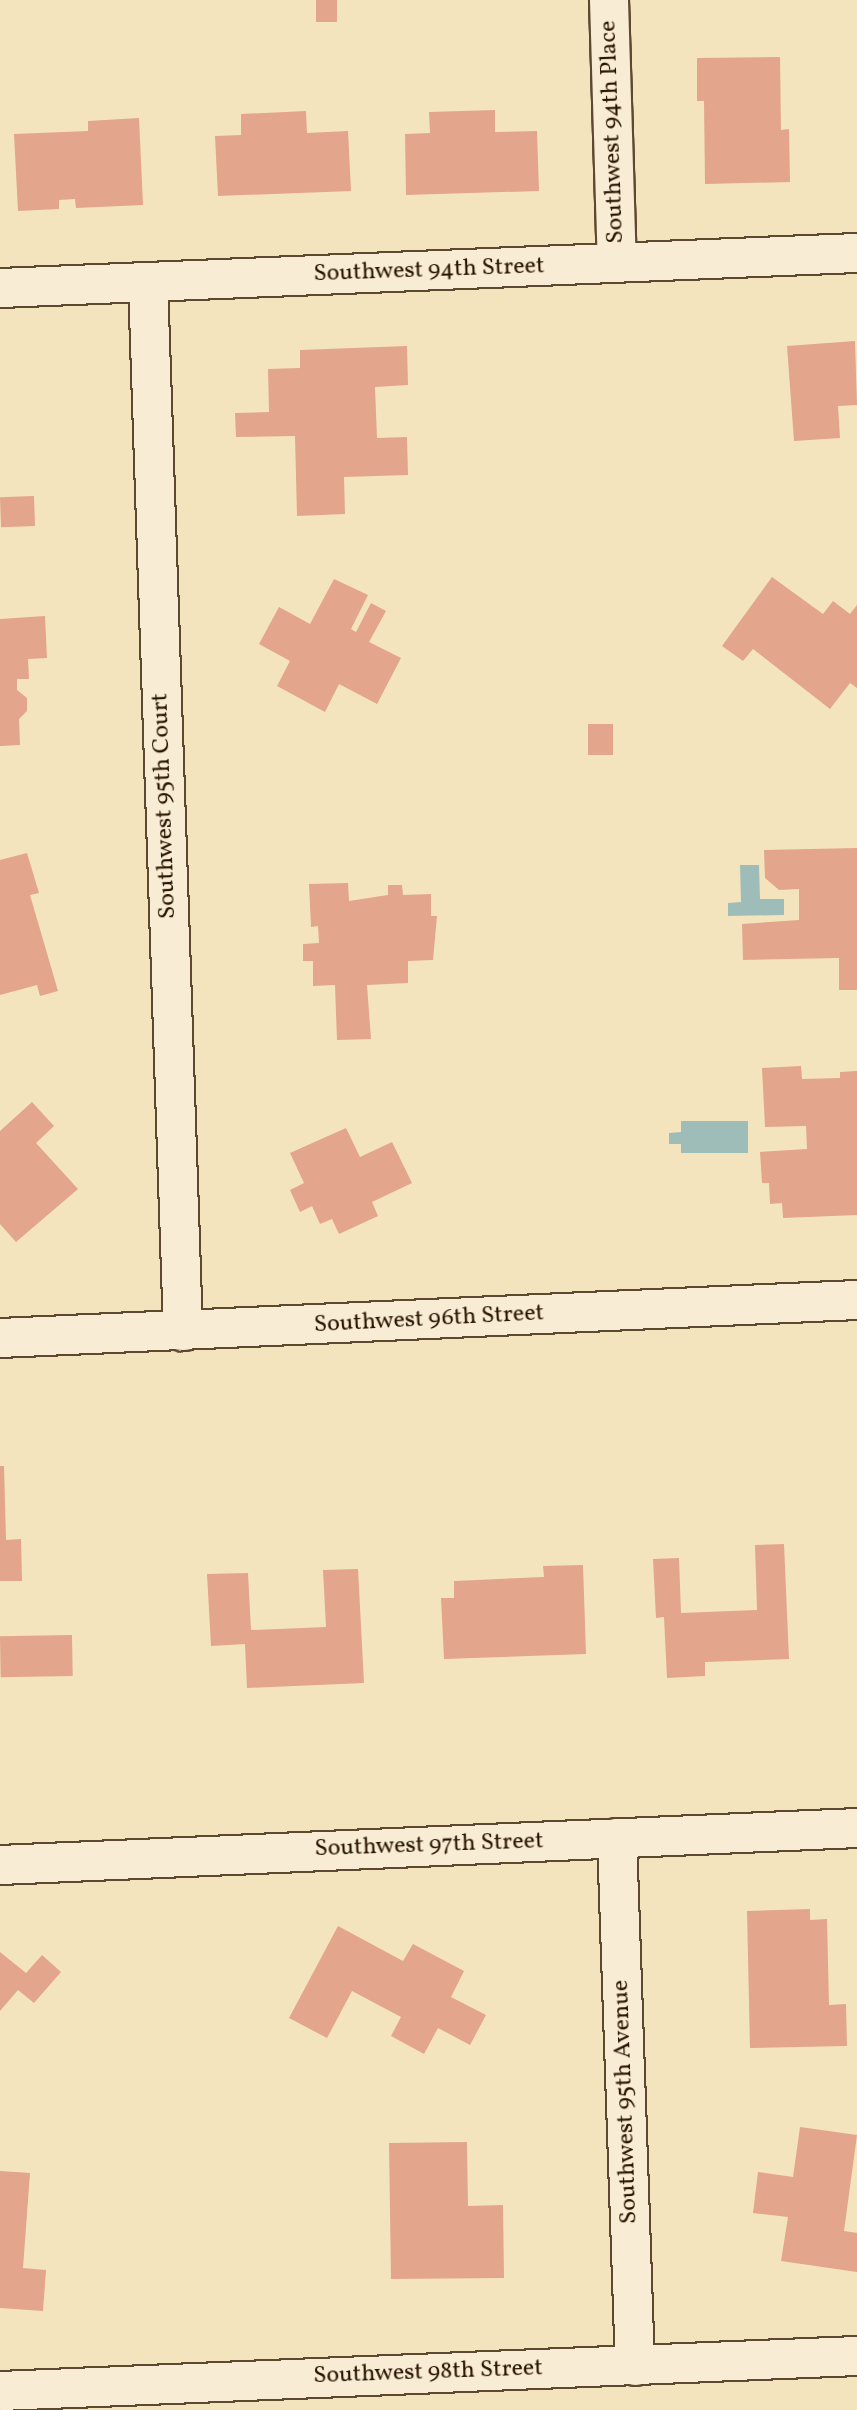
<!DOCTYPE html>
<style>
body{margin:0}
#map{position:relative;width:857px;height:2410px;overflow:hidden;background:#f4e4bd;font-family:Vollkorn,serif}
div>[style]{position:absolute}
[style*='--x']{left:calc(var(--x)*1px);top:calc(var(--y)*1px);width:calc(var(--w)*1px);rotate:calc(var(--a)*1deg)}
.water>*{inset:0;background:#9ebdb9}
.building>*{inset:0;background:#e3a58b;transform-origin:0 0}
.roads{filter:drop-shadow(2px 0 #5c492f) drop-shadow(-2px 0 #5c492f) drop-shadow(0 2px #5c492f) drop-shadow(0 -2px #5c492f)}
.minor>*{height:38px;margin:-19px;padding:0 19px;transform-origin:19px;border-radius:19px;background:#f8edd4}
span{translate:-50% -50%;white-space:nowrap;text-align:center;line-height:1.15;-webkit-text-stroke:5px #f8edd4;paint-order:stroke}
.street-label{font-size:24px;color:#2a1500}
</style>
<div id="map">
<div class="water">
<i style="clip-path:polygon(740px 865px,759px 865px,760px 899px,784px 899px,784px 915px,728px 916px,728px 903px,741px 902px)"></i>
<i style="clip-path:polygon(681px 1121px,748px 1121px,748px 1153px,681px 1153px,681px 1144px,669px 1144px,669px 1133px,681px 1132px)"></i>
</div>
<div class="building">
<i style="left:316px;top:0;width:21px;height:22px"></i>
<i style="clip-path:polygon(780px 57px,781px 130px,789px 129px,790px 182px,705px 184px,704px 101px,697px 101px,697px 58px)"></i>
<i style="clip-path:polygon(495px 110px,495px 132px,537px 131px,539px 191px,406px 195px,405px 134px,430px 133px,429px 112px)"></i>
<i style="clip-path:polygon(306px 111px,307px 133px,348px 131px,351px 191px,218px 196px,215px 136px,241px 135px,241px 114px)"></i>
<i style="clip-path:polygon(139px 118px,143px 205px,76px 208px,75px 199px,59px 200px,59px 209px,18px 211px,14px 134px,88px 131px,88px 121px)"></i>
<i style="clip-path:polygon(855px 341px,857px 405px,838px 406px,840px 438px,794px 441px,787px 346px)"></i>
<i style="clip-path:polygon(407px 346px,408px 385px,375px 387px,377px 438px,407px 437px,408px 475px,344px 477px,345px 514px,297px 516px,295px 436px,236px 437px,235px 413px,269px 412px,268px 369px,300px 368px,300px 350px)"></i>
<i style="left:34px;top:496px;width:30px;height:34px;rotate:88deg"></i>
<i style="clip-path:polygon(772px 577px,823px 614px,833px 601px,850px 614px,857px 605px,857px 688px,850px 683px,830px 709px,753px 649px,743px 661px,722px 646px)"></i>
<i style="clip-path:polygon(334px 579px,368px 595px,351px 629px,356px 632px,371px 603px,386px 611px,369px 642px,401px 658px,377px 704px,339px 684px,325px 712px,277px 686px,290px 661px,259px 644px,279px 607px,310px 624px)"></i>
<i style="clip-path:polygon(45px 616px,47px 658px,28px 659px,29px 679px,17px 679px,17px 690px,27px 698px,27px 711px,19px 719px,20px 745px,0 746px,0 619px)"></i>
<i style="left:613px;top:724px;width:31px;height:25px;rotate:90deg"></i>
<i style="clip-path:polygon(857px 848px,857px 990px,839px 990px,839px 958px,743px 960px,742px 924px,799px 920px,799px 889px,779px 890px,765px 878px,764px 850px)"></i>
<i style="clip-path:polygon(27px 853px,39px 893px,30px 895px,58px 991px,40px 996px,37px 985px,0 995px,0 860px)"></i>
<i style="clip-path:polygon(348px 883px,349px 901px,388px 895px,388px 885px,402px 885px,403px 895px,431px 894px,431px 916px,437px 916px,433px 960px,408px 961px,408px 983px,367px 985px,371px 1039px,337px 1040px,335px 985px,313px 986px,313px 961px,303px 961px,303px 944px,319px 943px,318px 926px,311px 927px,309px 884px)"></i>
<i style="clip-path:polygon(801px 1066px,802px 1079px,840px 1078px,840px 1072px,857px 1071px,857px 1215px,783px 1218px,782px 1203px,770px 1204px,769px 1183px,762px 1183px,760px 1152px,807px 1149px,806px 1126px,765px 1127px,762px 1068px)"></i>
<i style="clip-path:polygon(32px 1102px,54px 1126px,36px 1143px,78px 1189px,16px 1242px,0 1224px,0 1131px)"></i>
<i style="clip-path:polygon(346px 1128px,360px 1157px,392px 1142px,412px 1183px,372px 1202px,378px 1216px,339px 1234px,332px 1219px,320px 1224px,312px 1206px,300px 1212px,290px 1190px,304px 1183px,290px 1153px)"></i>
<i style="clip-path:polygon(0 1466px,4px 1466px,6px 1540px,21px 1539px,22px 1581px,0 1581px)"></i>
<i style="clip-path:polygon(784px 1544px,789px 1659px,705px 1662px,705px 1676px,667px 1678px,664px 1617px,656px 1618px,653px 1559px,679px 1558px,681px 1613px,757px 1610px,755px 1545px)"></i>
<i style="clip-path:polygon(583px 1565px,586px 1654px,444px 1659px,441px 1598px,454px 1598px,454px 1581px,544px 1577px,543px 1566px)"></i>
<i style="clip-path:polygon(358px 1569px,364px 1683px,247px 1688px,245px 1644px,211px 1646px,207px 1574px,248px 1573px,251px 1630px,326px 1627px,323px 1570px)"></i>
<i style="left:72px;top:1635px;width:41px;height:72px;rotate:89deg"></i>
<i style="clip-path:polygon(810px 1909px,810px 1920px,827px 1919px,829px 2005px,846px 2004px,847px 2046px,750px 2048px,747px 1911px)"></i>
<i style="clip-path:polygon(338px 1926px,403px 1961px,413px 1944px,464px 1971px,451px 1997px,486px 2015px,470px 2045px,438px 2028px,424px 2054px,391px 2036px,401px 2017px,352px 1991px,327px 2038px,289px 2018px)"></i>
<i style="clip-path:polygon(0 1952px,26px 1973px,42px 1955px,61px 1972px,34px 2003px,18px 1990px,0 2011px)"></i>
<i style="clip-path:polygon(800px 2127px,857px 2135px,844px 2231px,857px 2233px,857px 2272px,781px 2261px,788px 2217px,753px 2213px,758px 2172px,793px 2177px)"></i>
<i style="clip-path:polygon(467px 2142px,468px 2206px,503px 2205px,504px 2278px,391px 2279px,389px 2143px)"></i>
<i style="clip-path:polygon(0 2171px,30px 2173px,23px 2268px,46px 2270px,43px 2311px,0 2308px)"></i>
</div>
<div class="roads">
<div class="minor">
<i style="--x:609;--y:0;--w:263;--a:88.3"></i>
<i style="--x:148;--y:282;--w:1050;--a:88.09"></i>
<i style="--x:0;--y:288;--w:858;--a:-2.34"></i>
<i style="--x:0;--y:1338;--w:858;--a:-2.54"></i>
<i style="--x:617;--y:1838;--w:528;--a:88.05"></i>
<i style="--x:0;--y:1865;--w:858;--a:-2.47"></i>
<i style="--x:0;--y:2391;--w:858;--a:-2.34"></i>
</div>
</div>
<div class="street-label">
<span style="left:613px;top:132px;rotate:-92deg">Southwest 94th Place</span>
<span style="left:429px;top:271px;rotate:-2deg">Southwest 94th Street</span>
<span style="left:165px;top:806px;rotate:-92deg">Southwest 95th Court</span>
<span style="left:429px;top:1320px;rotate:-3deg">Southwest 96th Street</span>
<span style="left:429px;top:1846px;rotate:-2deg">Southwest 97th Street</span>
<span style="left:626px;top:2102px;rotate:-92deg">Southwest 95th Avenue</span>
<span style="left:428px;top:2373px;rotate:-2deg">Southwest 98th Street</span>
</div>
</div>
